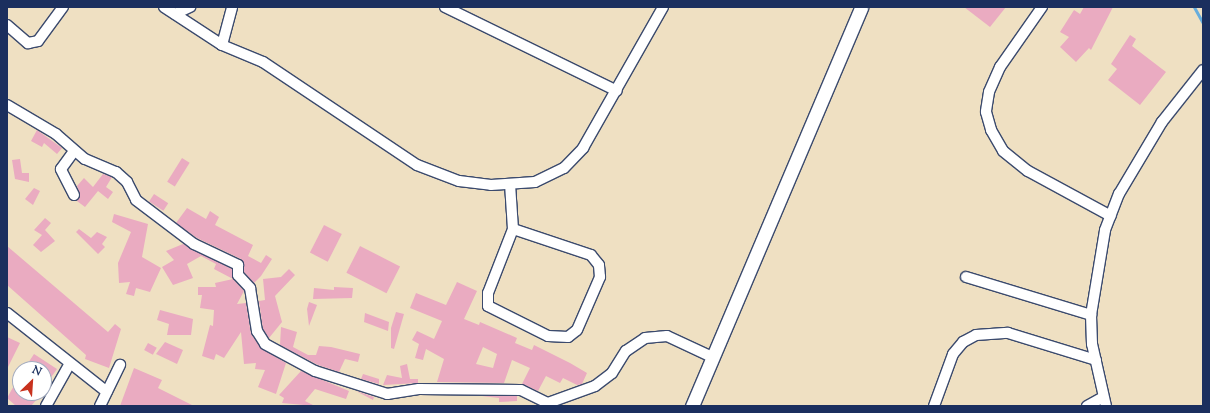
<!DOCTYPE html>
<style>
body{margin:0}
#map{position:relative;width:1210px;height:413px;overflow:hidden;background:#efe0c2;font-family:"Sorts Mill Goudy",serif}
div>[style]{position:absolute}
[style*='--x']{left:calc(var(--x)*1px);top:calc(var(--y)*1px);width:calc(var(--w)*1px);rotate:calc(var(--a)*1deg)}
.stream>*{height:3px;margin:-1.5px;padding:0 1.5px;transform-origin:1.5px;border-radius:1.5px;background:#67addd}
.building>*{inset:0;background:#eaabc1;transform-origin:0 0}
.roads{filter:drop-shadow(1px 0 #3b4a6d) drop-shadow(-1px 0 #3b4a6d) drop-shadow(0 1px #3b4a6d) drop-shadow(0 -1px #3b4a6d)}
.minor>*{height:10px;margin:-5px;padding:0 5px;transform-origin:5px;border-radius:5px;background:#fff}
.major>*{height:13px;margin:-6.5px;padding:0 6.5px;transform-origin:6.5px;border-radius:6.5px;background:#fff}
span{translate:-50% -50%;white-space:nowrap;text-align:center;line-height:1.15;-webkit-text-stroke:3px #fff;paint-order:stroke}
.frame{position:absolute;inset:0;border:8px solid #1b2f5e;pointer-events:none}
.north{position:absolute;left:12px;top:361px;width:40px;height:40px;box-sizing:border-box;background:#fff;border:1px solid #a4acbf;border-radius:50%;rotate:25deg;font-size:11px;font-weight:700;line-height:16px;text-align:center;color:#1b2f5e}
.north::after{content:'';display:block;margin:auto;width:14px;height:18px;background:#c8321e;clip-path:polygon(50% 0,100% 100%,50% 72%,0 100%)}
</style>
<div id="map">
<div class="stream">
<i style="--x:1194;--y:7;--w:18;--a:61"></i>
</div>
<div class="building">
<i style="clip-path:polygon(964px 7px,1006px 7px,990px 27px)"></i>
<i style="clip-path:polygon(1084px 7px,1113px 7px,1091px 50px,1089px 48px,1076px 62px,1060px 47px,1069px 37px,1060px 32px,1074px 10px,1080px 14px)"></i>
<i style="clip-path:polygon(1130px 35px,1136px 39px,1132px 46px,1166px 72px,1140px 105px,1108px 80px,1117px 69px,1111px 64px)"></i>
<i style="clip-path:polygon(37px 130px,62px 148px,57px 154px,44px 143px,42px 147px,31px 141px)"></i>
<i style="left:182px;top:158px;width:9px;height:28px;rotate:32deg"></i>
<i style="clip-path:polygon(20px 159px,22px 173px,29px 173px,29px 182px,15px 179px,12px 160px)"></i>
<i style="clip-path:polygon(103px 174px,112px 177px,106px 187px,113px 192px,108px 199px,98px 191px,85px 207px,77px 201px,80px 195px,77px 186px,84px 178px,93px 187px)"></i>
<i style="clip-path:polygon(34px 188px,40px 191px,33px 205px,25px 199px)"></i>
<i style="left:154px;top:194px;width:17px;height:9px;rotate:33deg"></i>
<i style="clip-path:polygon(187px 208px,206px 219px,210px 211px,219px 217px,215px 225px,253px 245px,248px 256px,261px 263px,266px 255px,272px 259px,261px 276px,254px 283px,244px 272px,241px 259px,197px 238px,176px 223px)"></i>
<i style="clip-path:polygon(114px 214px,148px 224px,142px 257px,161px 268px,150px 292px,136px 288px,134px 296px,126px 294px,130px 282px,119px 283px,118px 263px,131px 232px,112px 222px)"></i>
<i style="clip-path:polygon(45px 218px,51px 223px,45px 230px,55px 241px,41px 252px,33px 245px,42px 235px,34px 230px)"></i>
<i style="left:324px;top:225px;width:20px;height:31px;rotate:27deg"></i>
<i style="clip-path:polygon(79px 229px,91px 238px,97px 232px,107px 237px,102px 244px,105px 247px,98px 254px,76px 232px)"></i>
<i style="clip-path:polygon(183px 244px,232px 269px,233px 279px,244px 291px,237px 304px,246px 303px,251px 334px,262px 349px,286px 363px,276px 394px,258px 387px,265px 370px,255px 369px,256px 363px,244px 364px,241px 332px,224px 358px,216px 354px,214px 360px,202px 356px,210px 325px,213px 326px,214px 310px,200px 308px,202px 295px,198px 295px,198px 287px,216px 287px,215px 283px,233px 279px,214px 269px,216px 264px,201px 256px,187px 264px,193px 278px,173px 285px,162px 267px,174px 260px,166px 251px)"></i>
<i style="clip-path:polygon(7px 246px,108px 332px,115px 324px,121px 329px,109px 368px,85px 359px,86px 355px,7px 285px)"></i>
<i style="left:360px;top:246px;width:45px;height:30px;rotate:27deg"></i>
<i style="clip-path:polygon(289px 269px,295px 275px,275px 296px,282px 322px,269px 338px,263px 329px,259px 301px,265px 300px,263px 279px,281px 277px)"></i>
<i style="clip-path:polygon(evenodd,457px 282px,477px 291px,464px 319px,479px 325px,480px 322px,517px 338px,515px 343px,532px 350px,534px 345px,570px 363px,587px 373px,582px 384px,577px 385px,563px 378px,560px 383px,546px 376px,538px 391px,522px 384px,530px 368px,512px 360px,504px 383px,437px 382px,444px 359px,426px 349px,423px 360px,415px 358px,419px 344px,412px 340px,417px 331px,434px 339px,442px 321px,410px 308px,416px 293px,446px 305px,457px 282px,483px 347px,497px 354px,493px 368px,476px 364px,483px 347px)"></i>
<i style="clip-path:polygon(334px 287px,353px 288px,352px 298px,313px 299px,314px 288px,334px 290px)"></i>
<i style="clip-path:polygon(309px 302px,317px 305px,309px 326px,307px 309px)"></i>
<i style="clip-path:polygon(160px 310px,193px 319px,191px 335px,167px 335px,169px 324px,157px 320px)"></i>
<i style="clip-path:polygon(396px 312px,404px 314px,394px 349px,391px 348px,391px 328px)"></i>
<i style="clip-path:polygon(365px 313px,389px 322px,388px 331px,364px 322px)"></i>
<i style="clip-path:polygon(281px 327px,297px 332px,293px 347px,308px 355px,316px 355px,319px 346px,331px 347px,360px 354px,358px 362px,345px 359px,339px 372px,318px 365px,280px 345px)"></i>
<i style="clip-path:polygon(7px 337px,20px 343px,7px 369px)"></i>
<i style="clip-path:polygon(165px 342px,183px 350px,177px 364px,156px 354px)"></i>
<i style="left:148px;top:343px;width:10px;height:8px;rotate:29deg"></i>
<i style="clip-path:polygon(34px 354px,57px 369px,44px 387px,44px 369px,24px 369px)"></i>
<i style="clip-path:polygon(407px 364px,410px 379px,418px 379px,418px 383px,383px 385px,387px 375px,402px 378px,400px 366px)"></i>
<i style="clip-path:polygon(134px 368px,162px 380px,158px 388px,194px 406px,120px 406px)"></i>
<i style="clip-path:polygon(301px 371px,349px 391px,346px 399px,315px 389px,305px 401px,315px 406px,282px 403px,284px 398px,279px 395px)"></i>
<i style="clip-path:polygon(363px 374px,379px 379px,379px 384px,361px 379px)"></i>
<i style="clip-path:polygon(20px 375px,20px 393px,39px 397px,31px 406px,16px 406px,7px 398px)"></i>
<i style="clip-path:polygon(356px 391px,374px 397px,373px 400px)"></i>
<i style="clip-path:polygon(482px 396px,517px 396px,517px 401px,499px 402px,499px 398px)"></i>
</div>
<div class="roads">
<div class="minor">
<i style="--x:164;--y:7;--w:69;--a:33.2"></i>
<i style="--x:222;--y:45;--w:44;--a:22.5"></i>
<i style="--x:263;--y:62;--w:185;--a:33.8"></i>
<i style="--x:417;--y:165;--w:45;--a:20.9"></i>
<i style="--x:459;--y:181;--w:32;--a:7"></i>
<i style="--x:491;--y:185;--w:44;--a:-3.9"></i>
<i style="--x:535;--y:182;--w:32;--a:-26"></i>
<i style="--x:564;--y:168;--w:28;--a:-46"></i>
<i style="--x:583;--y:148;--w:162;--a:-60.4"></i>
<i style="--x:445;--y:7;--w:191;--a:26"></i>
<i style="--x:1042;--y:7;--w:73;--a:125"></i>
<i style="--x:1000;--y:67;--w:27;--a:114"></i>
<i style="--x:989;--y:92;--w:20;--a:99"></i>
<i style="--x:986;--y:112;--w:19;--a:74"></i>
<i style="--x:991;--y:130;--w:24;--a:60"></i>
<i style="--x:1003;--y:151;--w:32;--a:39"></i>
<i style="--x:1028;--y:171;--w:94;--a:28.5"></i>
<i style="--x:175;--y:14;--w:17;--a:-25"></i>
<i style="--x:7;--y:25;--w:28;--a:41"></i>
<i style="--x:28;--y:43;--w:10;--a:-11"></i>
<i style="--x:38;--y:41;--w:42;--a:-53.7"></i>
<i style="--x:222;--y:45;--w:39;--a:-75"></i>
<i style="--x:7;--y:105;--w:57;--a:30.6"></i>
<i style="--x:56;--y:134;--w:38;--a:41"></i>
<i style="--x:85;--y:159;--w:34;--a:23"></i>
<i style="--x:116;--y:172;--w:15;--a:42"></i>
<i style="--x:127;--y:182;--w:20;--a:63"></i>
<i style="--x:136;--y:200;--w:73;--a:37.2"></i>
<i style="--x:194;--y:244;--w:49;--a:25.5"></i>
<i style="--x:238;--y:265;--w:10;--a:90"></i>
<i style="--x:238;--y:275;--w:18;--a:47"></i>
<i style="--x:250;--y:288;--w:44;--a:80.8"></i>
<i style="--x:257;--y:331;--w:15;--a:58"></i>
<i style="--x:265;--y:344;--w:57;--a:28.4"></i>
<i style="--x:315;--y:371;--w:76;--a:17.7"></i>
<i style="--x:387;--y:394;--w:32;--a:-9"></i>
<i style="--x:419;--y:389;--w:102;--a:0.6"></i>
<i style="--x:521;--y:390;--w:30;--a:26"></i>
<i style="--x:548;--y:403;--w:50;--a:-19.9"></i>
<i style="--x:595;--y:386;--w:21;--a:-37"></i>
<i style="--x:612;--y:373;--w:26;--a:-58"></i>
<i style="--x:626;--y:351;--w:23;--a:-34"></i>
<i style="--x:645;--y:338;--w:22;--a:-5"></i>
<i style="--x:667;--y:336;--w:50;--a:25"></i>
<i style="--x:510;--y:184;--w:45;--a:86.2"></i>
<i style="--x:513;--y:229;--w:69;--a:111.3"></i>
<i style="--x:488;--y:293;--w:13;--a:90"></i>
<i style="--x:488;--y:306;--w:67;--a:26.6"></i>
<i style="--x:548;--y:336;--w:20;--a:3"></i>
<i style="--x:568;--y:337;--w:11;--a:-38"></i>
<i style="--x:577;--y:330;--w:58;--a:-66.5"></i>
<i style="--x:600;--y:277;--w:12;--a:-95"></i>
<i style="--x:599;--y:265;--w:13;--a:-129"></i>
<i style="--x:591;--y:255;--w:82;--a:-161.6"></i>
<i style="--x:74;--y:195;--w:29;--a:-117"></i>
<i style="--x:61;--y:169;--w:22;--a:-54"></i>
<i style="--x:966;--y:277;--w:131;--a:16.9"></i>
<i style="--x:7;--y:313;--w:127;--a:38.3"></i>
<i style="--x:46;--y:406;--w:47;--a:-60.7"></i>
<i style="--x:100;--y:406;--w:46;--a:-64"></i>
<i style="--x:934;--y:406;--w:55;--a:-69.9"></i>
<i style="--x:953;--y:354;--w:16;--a:-50"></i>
<i style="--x:963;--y:342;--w:15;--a:-28"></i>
<i style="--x:976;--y:335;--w:32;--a:-4"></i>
<i style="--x:1008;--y:333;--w:92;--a:17.1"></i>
<i style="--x:1087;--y:406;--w:18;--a:-29"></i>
<i style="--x:1106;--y:406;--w:64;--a:-102.7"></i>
<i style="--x:1092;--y:344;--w:29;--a:-92"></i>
<i style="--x:1091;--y:315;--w:86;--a:-80.6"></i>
<i style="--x:1105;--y:230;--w:39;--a:-69"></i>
<i style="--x:1119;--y:194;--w:84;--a:-59.2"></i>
<i style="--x:1162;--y:122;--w:66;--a:-51.7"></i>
</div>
<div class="major">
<i style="--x:692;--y:406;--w:433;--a:-67"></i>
</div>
</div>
<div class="frame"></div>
<div class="north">N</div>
</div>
